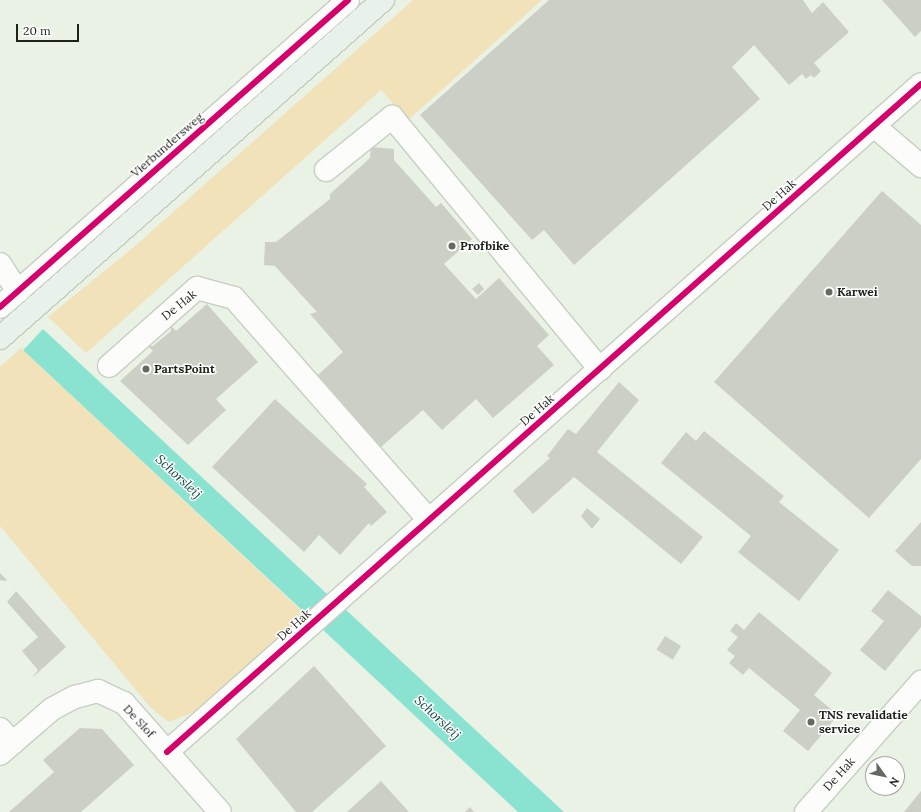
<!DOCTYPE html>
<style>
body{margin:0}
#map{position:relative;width:921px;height:812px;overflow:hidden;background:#eaf2e5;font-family:Lora,serif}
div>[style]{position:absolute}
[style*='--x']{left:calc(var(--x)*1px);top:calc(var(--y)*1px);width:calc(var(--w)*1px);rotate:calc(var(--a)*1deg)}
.green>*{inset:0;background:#f1e2b9}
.water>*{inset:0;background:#8ae3d1;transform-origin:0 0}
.building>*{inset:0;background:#cccfc5;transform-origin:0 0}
.roads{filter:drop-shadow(1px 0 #c7cec3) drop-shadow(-1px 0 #c7cec3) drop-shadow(0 1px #c7cec3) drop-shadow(0 -1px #c7cec3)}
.minor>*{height:22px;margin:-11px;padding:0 11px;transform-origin:11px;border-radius:11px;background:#fcfdfb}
.major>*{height:22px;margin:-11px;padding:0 11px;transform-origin:11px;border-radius:11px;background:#e9f1eb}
.cycleway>*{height:6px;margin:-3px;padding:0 3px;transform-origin:3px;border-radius:3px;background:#d6006c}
.dots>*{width:11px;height:11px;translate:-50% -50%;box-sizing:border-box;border:2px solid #fff;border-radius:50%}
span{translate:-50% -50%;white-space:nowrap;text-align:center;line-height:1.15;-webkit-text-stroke:3px #fff;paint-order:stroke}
.street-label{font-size:12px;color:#1c2119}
.poi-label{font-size:12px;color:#1c2119;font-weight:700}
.left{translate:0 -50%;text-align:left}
.water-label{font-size:13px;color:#104740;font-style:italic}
.north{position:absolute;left:865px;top:756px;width:40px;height:40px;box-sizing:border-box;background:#fff;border:1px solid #a4a6a3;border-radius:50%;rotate:123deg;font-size:11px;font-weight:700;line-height:16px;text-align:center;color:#1c2119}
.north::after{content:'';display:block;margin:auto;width:14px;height:18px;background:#646a60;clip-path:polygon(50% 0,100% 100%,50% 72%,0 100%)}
.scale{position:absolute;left:16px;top:24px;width:63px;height:18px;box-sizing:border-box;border:2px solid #1c2119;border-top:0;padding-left:5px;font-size:12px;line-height:14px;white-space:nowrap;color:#1c2119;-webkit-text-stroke:3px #fff;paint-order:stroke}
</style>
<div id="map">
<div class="green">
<i style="clip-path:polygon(413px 0,542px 0,408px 120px,381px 90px,86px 353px,48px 317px,135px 246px)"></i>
<i style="clip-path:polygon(21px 348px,306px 615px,197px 711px,169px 722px,151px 708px,0 526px,0 367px)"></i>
</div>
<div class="water">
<i style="left:43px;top:329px;width:391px;height:29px;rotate:43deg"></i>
<i style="clip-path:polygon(345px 609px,564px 812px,518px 812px,322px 629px)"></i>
</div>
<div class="building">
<i style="clip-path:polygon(549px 0,803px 0,812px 13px,823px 2px,849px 32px,814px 63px,821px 71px,814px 78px,811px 75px,806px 79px,802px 74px,789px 85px,754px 45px,732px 67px,760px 99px,574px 265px,544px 230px,532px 240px,420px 115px)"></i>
<i style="clip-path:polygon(882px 0,921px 0,921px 31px,915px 37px)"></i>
<i style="clip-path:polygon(371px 147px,394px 149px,394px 160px,436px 207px,441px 203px,472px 239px,444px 264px,476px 299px,499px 278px,549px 335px,537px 346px,554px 365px,493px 418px,476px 399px,442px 430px,423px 410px,381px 447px,318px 375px,343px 352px,310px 314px,317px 312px,275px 266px,264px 265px,265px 242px,276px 242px,330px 199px,330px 194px,370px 158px)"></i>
<i style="clip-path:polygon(882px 191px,921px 225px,921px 459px,869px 518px,714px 382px)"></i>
<i style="clip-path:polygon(479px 283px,484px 289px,478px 295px,472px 289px)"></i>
<i style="clip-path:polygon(207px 304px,258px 362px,216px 399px,226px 410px,188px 445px,120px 381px,153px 351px,148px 346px,153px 346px,171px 331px,171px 326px,176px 331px)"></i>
<i style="clip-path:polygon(619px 382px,639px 400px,597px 452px,703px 537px,681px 564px,574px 477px,533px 514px,513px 491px,550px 458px,547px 456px,568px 429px,576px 434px)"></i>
<i style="clip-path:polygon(275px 399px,367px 484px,364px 487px,387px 512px,371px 526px,369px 523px,340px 555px,319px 535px,304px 552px,212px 467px)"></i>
<i style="clip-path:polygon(704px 431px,784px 496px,779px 502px,839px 550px,799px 601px,738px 552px,751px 536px,661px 463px,686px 432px,696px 441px)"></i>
<i style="clip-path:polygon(587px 508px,600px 519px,592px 529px,581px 516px)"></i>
<i style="clip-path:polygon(921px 522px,921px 566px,912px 566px,895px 551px)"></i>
<i style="clip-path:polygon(0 573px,7px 580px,6px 581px,0 580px)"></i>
<i style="clip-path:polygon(888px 590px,921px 616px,921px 627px,885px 671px,860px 650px,884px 621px,871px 611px)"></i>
<i style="clip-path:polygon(16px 591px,66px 647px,32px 678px,38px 670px,22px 651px,38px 637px,7px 602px)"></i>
<i style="clip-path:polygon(759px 612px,832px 673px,814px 695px,838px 715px,808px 751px,783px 731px,800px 710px,749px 668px,743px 675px,729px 663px,735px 656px,727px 650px,738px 637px,730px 631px,736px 623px,744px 630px)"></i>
<i style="left:665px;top:636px;width:19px;height:16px;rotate:32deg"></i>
<i style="clip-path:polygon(314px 666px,386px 746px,312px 812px,296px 812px,236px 739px)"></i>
<i style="clip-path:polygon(80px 728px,102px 729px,134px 765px,81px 812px,9px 812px,54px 772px,43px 760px)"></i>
<i style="clip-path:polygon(381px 781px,409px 812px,347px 812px)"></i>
<i style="clip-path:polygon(921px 791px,921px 812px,904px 812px)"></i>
<i style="clip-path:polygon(470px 807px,474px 812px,465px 812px)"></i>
</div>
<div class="roads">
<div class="minor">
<i style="--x:874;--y:126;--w:62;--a:40.4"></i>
<i style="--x:326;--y:170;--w:85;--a:-38.8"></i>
<i style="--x:392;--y:117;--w:327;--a:50.5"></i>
<i style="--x:0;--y:264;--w:33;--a:57"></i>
<i style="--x:0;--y:307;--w:464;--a:-41.4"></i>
<i style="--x:109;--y:366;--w:118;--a:-41.6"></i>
<i style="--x:197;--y:288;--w:38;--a:15"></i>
<i style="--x:234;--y:298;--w:295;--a:48.7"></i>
<i style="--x:0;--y:729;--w:19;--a:47"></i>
<i style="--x:167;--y:752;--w:1007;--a:-41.54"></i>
<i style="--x:0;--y:754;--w:69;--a:-40.9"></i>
<i style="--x:52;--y:709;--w:26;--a:-28"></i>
<i style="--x:75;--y:697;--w:24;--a:-15"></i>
<i style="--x:98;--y:691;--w:29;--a:25"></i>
<i style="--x:124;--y:703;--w:145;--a:48.6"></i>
<i style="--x:806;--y:812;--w:174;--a:-48.5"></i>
</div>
<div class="major">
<i style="--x:0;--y:338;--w:511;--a:-41.43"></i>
</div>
</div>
<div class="cycleway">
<i style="--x:0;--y:307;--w:464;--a:-41.4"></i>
<i style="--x:167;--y:752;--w:1007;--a:-41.54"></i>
</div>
<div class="dots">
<i style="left:452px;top:246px;background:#646a60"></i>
<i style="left:829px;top:292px;background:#646a60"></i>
<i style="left:146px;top:369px;background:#646a60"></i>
<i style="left:811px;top:722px;background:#646a60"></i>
</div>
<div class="street-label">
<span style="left:167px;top:145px;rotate:-41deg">Vierbundersweg</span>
<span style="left:779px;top:195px;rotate:-42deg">De Hak</span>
<span style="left:179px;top:305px;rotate:-39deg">De Hak</span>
<span style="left:537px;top:410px;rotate:-41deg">De Hak</span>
<span style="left:294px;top:625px;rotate:-42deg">De Hak</span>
<span style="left:139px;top:721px;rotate:47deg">De Slof</span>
<span style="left:839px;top:774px;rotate:-48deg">De Hak</span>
</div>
<div class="poi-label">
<span class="left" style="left:460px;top:246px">Profbike</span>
<span class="left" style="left:837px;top:292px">Karwei</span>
<span class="left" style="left:154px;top:369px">PartsPoint</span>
<span class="left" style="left:819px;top:722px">TNS revalidatie<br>service</span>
</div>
<div class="water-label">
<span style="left:178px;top:477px;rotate:43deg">Schorsleij</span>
<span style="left:437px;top:718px;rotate:43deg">Schorsleij</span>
</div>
<div class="north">N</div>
<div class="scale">20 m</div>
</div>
